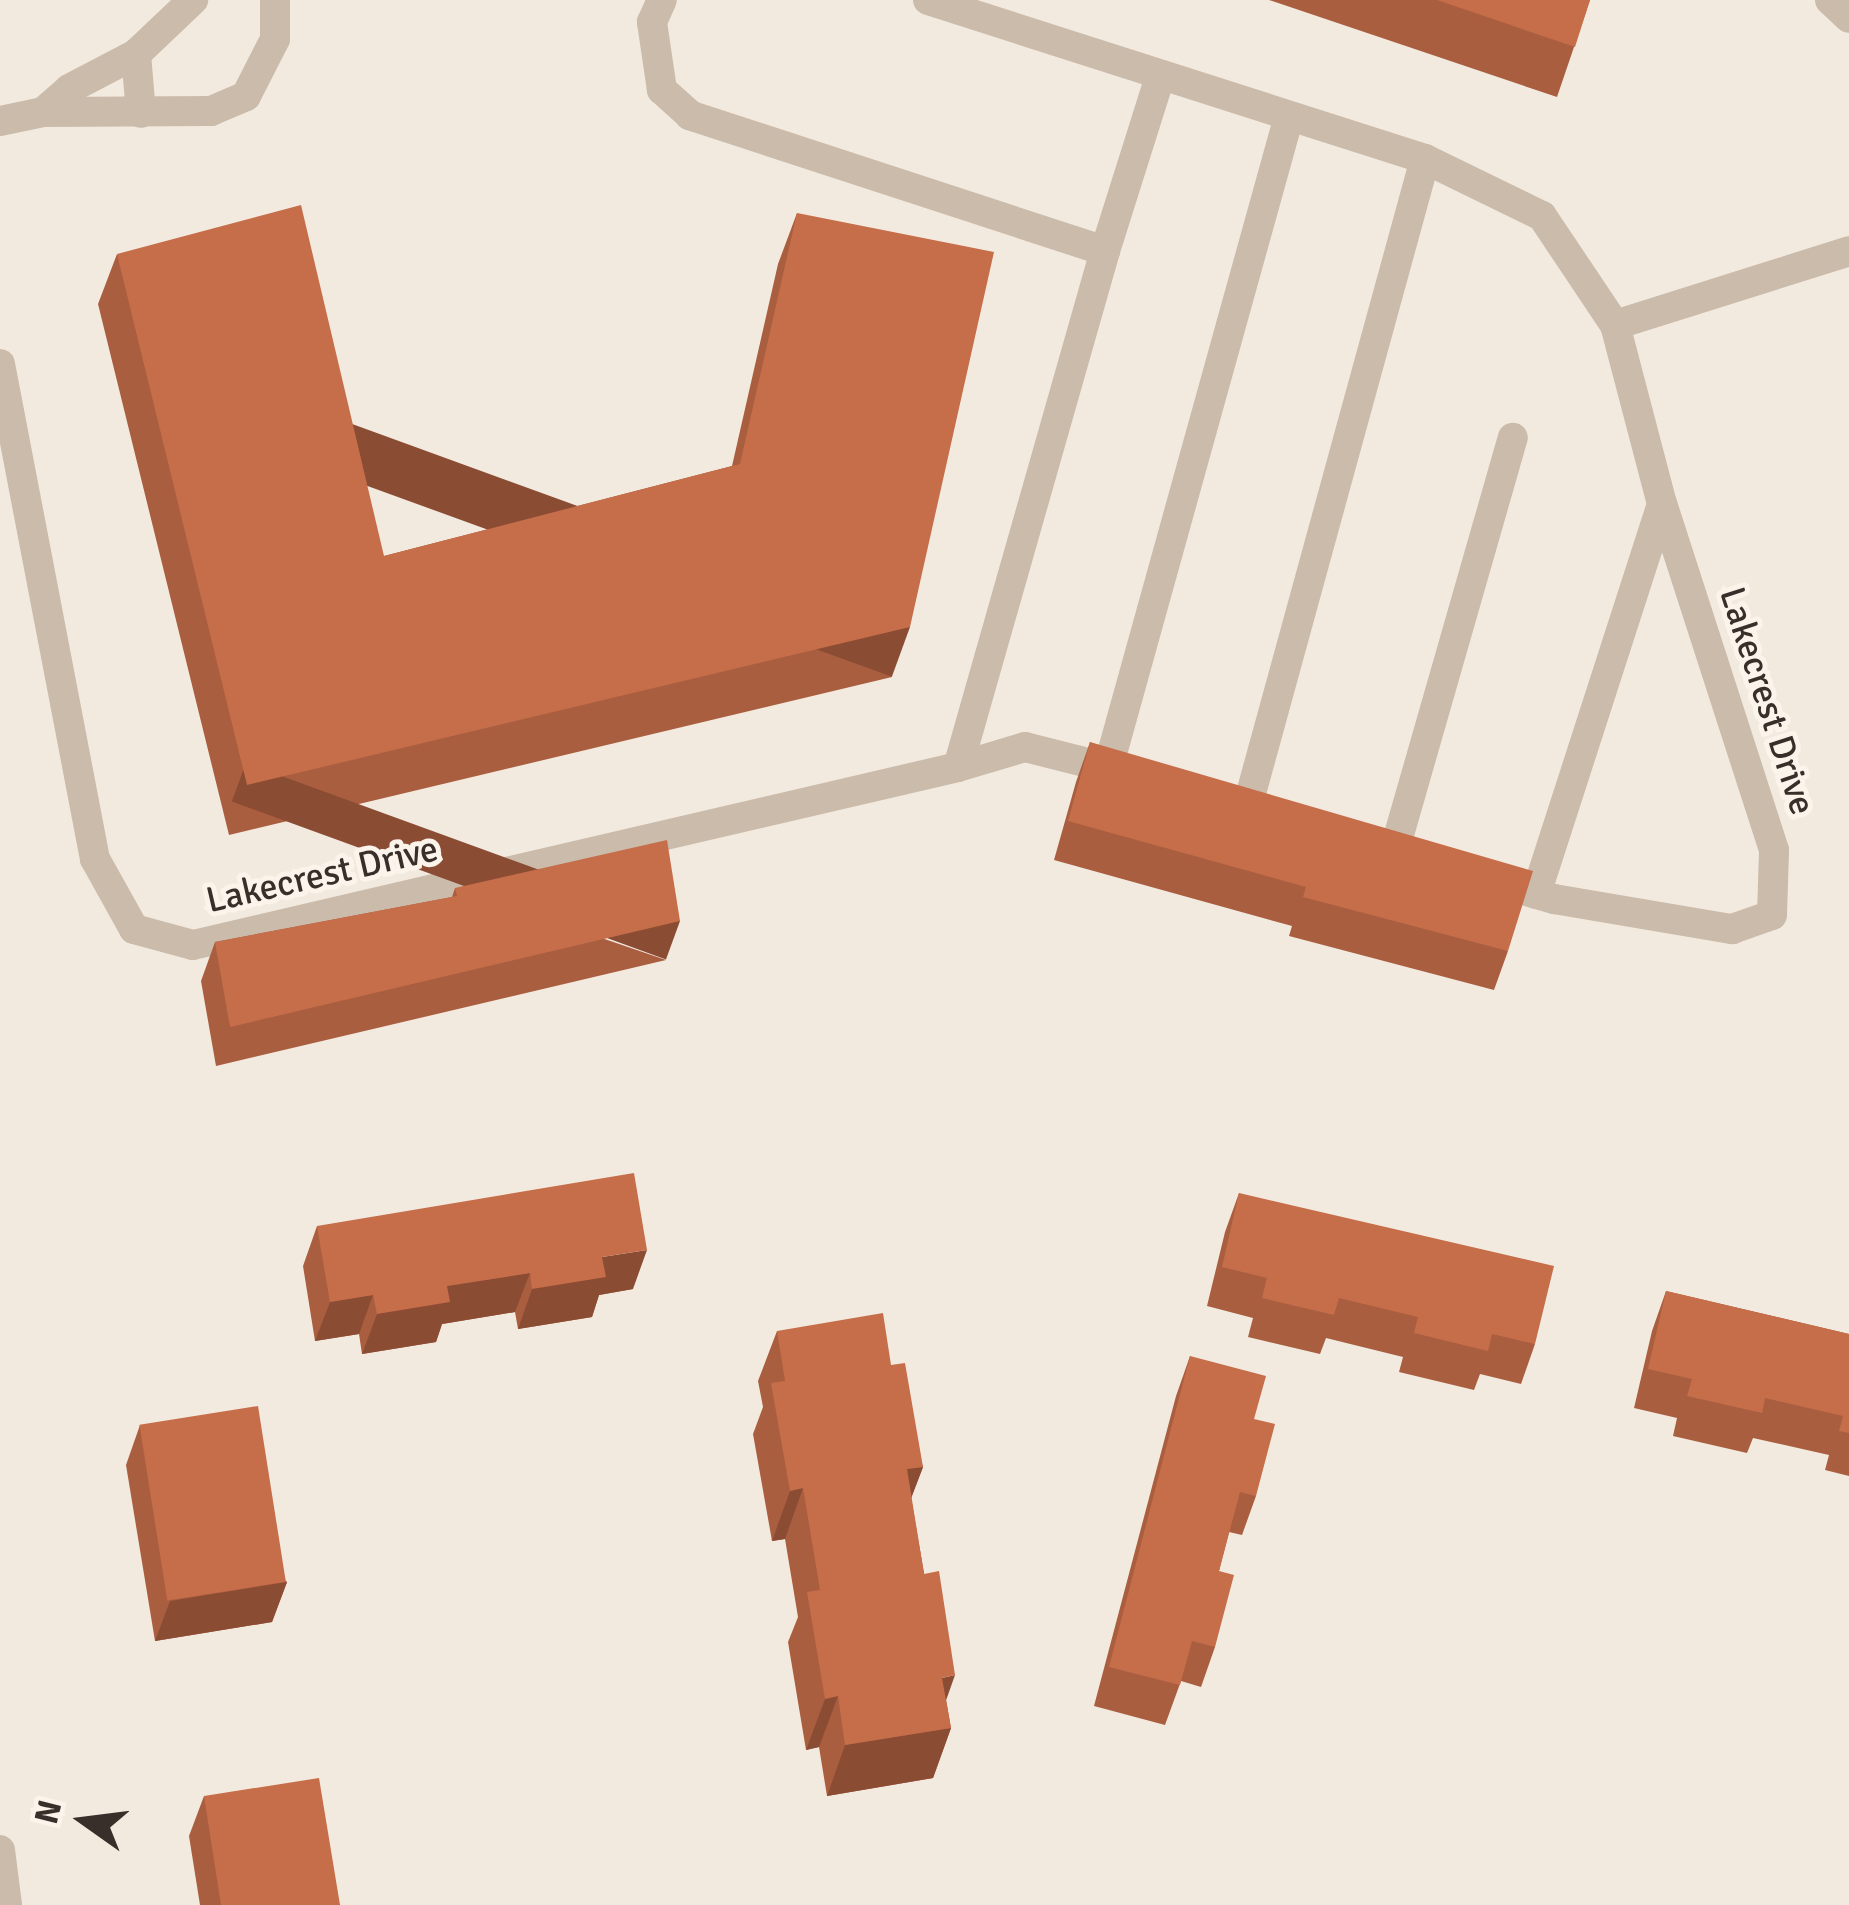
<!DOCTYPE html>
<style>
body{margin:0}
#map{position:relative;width:1849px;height:1905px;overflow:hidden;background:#f3eadf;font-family:Signika,sans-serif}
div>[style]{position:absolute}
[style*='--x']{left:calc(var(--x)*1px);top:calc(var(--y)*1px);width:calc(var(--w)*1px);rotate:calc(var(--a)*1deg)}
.minor>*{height:30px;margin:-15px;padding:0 15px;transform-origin:15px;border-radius:15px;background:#cbbbaa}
.wall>*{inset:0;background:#aa5e40}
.shaded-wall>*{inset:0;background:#8b4c34;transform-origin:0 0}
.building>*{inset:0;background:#c66d4a;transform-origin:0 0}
span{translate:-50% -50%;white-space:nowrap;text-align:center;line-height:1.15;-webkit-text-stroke:10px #faf4eb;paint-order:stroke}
.street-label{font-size:36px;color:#392f2a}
.north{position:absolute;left:24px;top:1761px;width:120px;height:120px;-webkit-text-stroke:9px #faf4eb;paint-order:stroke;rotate:284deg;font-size:33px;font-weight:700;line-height:48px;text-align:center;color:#392f2a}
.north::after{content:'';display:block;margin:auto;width:42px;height:54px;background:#392f2a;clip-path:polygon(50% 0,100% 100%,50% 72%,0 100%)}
</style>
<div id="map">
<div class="minor">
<i style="--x:928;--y:0;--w:522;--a:17.74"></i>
<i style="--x:1425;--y:159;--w:130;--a:26"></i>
<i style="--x:1542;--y:216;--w:131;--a:56.2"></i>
<i style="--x:1615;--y:325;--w:245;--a:-17.5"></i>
<i style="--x:1830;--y:0;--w:26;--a:43"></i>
<i style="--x:136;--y:54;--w:59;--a:85.2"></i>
<i style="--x:43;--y:112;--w:35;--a:-41"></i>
<i style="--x:69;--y:89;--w:76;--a:-27.6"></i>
<i style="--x:136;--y:54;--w:79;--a:-43.5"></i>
<i style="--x:0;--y:121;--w:44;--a:-11.8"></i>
<i style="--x:43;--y:112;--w:168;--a:-0.3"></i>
<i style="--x:211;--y:111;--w:38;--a:-23"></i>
<i style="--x:246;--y:96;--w:64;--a:-63"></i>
<i style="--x:275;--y:39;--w:39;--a:-90"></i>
<i style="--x:1105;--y:251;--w:182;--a:-72.5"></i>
<i style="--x:0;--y:364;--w:504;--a:79.14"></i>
<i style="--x:95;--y:859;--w:80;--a:60.9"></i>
<i style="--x:134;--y:929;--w:61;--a:15.2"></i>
<i style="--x:193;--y:945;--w:785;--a:-13.1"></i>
<i style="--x:958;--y:767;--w:537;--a:-74.1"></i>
<i style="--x:1105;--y:251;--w:437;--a:-161.9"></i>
<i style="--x:690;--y:115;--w:38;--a:-138"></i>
<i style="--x:662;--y:90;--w:69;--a:-98.4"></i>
<i style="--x:652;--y:22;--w:24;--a:-66"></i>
<i style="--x:958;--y:767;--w:70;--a:-16.6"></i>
<i style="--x:1025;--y:747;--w:98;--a:14.2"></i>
<i style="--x:1108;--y:768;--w:673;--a:-74.48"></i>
<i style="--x:1247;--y:808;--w:673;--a:-74.66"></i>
<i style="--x:1394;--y:852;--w:431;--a:-74"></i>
<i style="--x:1488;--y:880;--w:69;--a:16.1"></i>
<i style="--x:1554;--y:899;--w:181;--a:9.6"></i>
<i style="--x:1732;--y:929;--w:42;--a:-19.3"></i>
<i style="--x:1772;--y:915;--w:65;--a:-88.2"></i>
<i style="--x:1774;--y:850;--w:364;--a:-107.9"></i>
<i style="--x:1662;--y:504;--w:185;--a:-104.7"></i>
<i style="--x:1536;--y:894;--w:410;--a:-72.1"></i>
<i style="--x:0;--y:1850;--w:55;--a:82.7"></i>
</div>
<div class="wall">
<i style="clip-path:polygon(1269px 0,1590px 0,1557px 97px)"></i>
<i style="clip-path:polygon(797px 213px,892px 677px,229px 835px,98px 304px,117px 254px,384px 556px,732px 466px,778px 264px)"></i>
<i style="clip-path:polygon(1090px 742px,1508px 951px,1494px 990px,1289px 936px,1292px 926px,1054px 860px,1076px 782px)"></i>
<i style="clip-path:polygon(455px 888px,666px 960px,216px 1066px,201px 981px,215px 942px,452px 897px)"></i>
<i style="clip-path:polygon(1239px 1193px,1535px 1344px,1521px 1384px,1480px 1374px,1474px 1390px,1399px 1372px,1403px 1357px,1326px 1338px,1320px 1354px,1248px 1337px,1253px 1318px,1207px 1306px,1225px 1232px)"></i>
<i style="clip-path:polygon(317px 1226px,633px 1289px,599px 1295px,592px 1317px,518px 1329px,515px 1312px,442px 1324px,436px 1342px,362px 1354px,359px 1334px,315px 1341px,303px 1266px)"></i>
<i style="clip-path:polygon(1666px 1291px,1849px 1334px,1849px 1476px,1825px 1470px,1829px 1455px,1753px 1438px,1747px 1453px,1673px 1436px,1677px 1418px,1634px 1408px,1652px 1331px)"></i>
<i style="clip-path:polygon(777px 1331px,891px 1365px,923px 1467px,911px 1498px,951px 1728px,933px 1778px,827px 1796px,819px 1747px,806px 1750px,788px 1642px,798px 1617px,785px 1539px,772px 1541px,753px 1434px,763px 1407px,758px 1381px)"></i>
<i style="clip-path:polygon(1190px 1356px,1254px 1419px,1256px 1496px,1242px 1535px,1229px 1532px,1219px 1571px,1215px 1647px,1201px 1687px,1181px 1681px,1165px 1725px,1094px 1706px,1176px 1396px)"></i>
<i style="clip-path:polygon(140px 1425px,287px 1582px,272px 1622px,155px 1641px,126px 1465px)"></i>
<i style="clip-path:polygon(204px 1796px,340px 1905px,200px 1905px,189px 1836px)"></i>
</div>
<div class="shaded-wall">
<i style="left:910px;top:627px;width:53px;height:682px;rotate:110deg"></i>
<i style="left:680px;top:921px;width:41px;height:462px;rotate:110deg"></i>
<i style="clip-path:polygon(647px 1250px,633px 1289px,599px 1295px,592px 1317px,518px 1329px,532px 1289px,602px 1257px)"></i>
<i style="clip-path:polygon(530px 1273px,515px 1312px,442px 1324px,436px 1342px,362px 1354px,377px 1314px,447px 1286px)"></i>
<i style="clip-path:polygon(373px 1295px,359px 1334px,315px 1341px,330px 1302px)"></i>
<i style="clip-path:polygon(923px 1467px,904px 1517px,907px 1469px)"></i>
<i style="clip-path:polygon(803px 1488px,785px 1539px,772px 1541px,790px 1491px)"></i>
<i style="clip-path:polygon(287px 1582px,272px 1622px,155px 1641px,170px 1601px)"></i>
<i style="clip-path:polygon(955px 1675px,937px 1726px,942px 1678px)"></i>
<i style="clip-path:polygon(838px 1696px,819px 1747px,806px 1750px,825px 1699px)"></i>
<i style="clip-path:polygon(951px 1728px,933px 1778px,827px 1796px,845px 1745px)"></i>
</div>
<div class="building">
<i style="clip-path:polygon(1437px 0,1590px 0,1575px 47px)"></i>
<i style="clip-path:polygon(301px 205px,384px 556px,740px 464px,797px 213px,994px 252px,910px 627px,247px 785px,117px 254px)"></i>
<i style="clip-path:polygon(1090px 742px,1533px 871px,1508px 951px,1303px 897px,1306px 887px,1068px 821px)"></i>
<i style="clip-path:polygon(667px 840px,680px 921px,230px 1027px,215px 942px,457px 896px,455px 888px)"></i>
<i style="clip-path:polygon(634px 1173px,647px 1250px,602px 1257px,606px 1277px,532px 1289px,530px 1273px,447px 1286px,450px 1302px,377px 1314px,373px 1295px,330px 1302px,317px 1226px)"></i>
<i style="clip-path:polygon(1239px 1193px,1554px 1266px,1535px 1344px,1492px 1334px,1488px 1351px,1414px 1333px,1418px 1317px,1339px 1298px,1334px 1315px,1262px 1298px,1267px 1278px,1222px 1267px)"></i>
<i style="clip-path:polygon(1666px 1291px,1849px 1334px,1849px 1433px,1839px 1431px,1843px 1416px,1765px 1398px,1762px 1413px,1687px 1396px,1692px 1379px,1648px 1369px)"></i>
<i style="clip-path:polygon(883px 1313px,891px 1365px,905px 1363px,923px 1467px,907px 1469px,924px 1574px,939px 1571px,955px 1675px,942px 1678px,951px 1728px,845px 1745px,838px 1696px,825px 1699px,807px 1592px,820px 1590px,803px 1488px,790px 1491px,771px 1383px,785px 1381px,777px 1331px)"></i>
<i style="clip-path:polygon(1190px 1356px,1266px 1376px,1254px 1419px,1275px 1424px,1256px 1496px,1240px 1492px,1219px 1571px,1234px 1575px,1215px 1647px,1192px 1641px,1180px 1685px,1109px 1667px)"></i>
<i style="left:258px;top:1406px;width:178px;height:120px;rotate:81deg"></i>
<i style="clip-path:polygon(319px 1778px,340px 1905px,221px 1905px,204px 1796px)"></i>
</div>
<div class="street-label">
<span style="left:1767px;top:701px;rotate:72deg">Lakecrest Drive</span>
<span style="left:322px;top:875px;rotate:-13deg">Lakecrest Drive</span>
</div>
<div class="north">N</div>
</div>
